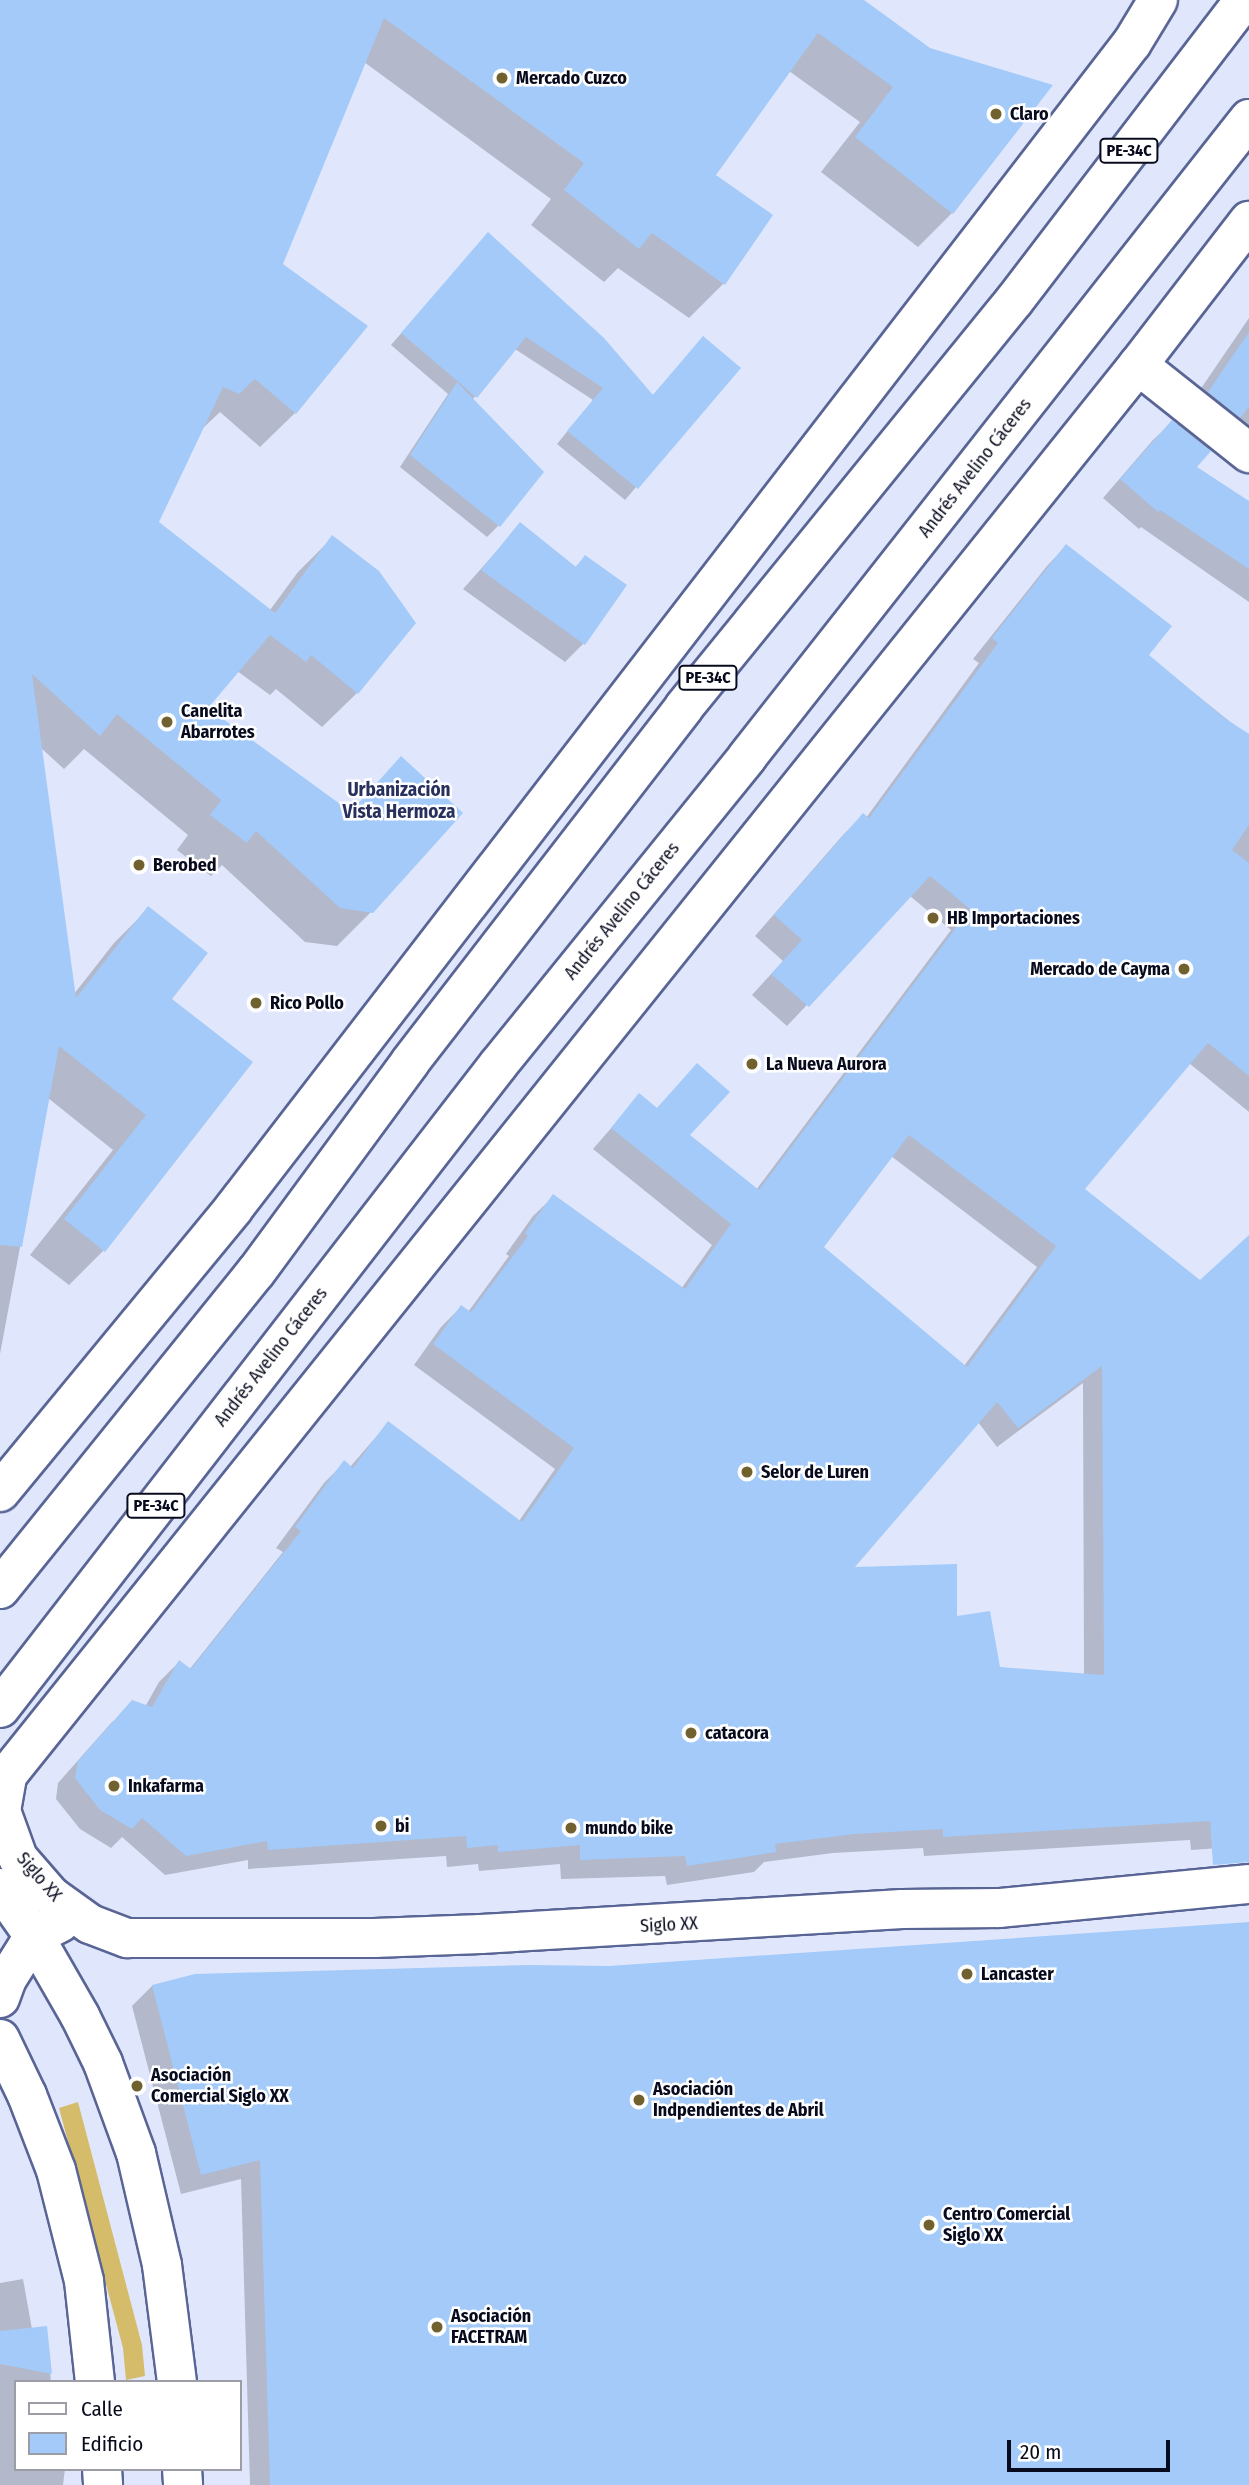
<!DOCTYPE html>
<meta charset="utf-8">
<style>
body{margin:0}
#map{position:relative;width:1249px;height:2485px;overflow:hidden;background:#e0e7fd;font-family:"Fira Sans Condensed",sans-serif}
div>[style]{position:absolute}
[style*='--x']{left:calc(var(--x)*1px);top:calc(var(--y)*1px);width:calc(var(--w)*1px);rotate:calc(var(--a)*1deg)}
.green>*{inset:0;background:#d5bc6a}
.shadow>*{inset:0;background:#0003}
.building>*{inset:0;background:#a3caf8}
.roads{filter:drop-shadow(2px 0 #596595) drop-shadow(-2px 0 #596595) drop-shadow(0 2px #596595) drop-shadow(0 -2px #596595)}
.street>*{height:38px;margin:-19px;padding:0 19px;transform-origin:19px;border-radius:19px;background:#fff}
.secondary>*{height:38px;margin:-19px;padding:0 19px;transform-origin:19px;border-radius:19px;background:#fff}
.highway>*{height:38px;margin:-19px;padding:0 19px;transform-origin:19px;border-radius:19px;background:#fff}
.dots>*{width:19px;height:19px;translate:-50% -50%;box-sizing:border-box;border:4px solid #fff;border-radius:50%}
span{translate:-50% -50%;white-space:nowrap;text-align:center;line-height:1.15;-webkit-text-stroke:5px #fff;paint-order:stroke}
.shield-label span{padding:2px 5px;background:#fff;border:2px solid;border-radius:5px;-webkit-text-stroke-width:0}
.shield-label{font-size:16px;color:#080b1d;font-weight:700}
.poi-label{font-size:18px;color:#080b1d;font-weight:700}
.left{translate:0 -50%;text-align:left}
.right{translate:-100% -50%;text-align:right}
.street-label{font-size:18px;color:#080b1d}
.neighbourhood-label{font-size:19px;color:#28315d;font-weight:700}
.legend{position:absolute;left:14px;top:2380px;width:228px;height:91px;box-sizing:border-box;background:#fff;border:2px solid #9c9da5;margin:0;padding:9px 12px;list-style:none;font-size:21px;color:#080b1d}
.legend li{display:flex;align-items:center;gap:14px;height:35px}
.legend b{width:35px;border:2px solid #9c9da5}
.scale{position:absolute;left:1007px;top:2440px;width:163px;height:32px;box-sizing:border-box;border:4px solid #080b1d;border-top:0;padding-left:9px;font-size:21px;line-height:24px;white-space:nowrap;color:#080b1d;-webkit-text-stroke:5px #fff;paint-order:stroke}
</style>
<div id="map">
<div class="green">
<i style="clip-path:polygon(78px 2102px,142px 2345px,145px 2376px,126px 2380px,123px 2348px,59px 2108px)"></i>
</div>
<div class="shadow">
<i style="clip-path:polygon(0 0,842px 0,876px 10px,952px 213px,918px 247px,821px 172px,860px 122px,789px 71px,713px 175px,724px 283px,689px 318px,618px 268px,604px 282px,531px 225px,551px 199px,364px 62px,281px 265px,295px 413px,260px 447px,220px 412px,203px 428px,157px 522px,270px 610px,298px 572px,332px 538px,357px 693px,322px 727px,276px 689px,270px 695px,237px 671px,206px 709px,349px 813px,402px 758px,372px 911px,337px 946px,305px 942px,222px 865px,211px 876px,177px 850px,188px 835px,84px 749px,64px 769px,40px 747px,74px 994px,114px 943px,149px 908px,169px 1000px,250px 1062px,103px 1251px,69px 1285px,30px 1255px,113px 1150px,48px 1098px,0 1354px)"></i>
<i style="clip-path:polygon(477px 246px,652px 396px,703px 338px,738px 368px,625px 500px,557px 444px,593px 400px,515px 349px,472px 400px,498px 526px,487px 537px,400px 467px,448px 394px,391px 345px)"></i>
<i style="clip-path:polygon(1249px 318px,1249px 459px,1220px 435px,1194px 468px,1249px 503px,1249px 602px,1141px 527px,1139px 529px,1103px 498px,1153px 440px,1172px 422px,1176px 425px)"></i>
<i style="clip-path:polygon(520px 525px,574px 568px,585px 558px,584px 643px,565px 662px,463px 589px)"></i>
<i style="clip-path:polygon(evenodd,1066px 546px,1147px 655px,1249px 737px,1249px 1112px,1189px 1063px,1082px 1189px,1200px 1283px,1249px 1237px,1249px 1846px,1191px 1850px,1190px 1840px,924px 1856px,923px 1848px,833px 1853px,764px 1862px,754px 1872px,667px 1885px,665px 1876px,561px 1879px,560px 1864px,479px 1871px,478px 1864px,447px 1867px,446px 1856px,248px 1869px,248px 1860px,165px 1875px,122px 1837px,111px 1848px,80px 1829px,56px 1799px,58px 1783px,112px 1722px,145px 1707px,159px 1682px,179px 1662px,189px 1670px,283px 1552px,276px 1548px,324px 1483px,344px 1463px,350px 1467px,388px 1423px,519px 1521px,555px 1469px,414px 1365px,441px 1327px,461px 1307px,468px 1312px,509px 1256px,506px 1254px,533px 1216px,553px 1197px,681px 1289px,712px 1245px,593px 1149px,639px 1096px,656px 1109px,697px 1066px,688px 1135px,756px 1190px,951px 930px,910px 896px,787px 1026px,752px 995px,783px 961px,755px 936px,843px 835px,863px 815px,866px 818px,979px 663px,973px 659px,1047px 566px,1066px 546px,891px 1156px,1037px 1267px,964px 1366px,821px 1247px,891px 1156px,1066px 546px,1083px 1383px,1084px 1675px,999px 1669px,956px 1619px,851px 1569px,978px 1422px,997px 1447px,1083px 1383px)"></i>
<i style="clip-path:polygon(1249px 1923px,1249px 2485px,250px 2485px,241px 2179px,181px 2194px,132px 2006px,152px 1986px,609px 1968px)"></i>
<i style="clip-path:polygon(23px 2279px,32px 2329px,46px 2328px,51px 2382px,16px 2382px,16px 2469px,65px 2469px,63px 2485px,0 2485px,0 2283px)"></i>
</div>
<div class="building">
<i style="clip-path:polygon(0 0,864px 0,930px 48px,1053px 85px,953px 214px,855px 137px,893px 87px,818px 33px,716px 175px,773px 215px,725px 285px,652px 233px,639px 249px,564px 190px,584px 163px,384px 18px,283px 264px,368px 326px,296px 414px,255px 379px,239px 394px,223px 387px,159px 522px,275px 613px,332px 535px,379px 571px,416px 623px,358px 694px,311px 655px,306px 662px,270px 635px,208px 708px,351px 812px,401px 756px,463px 813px,373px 913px,340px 908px,256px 831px,247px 843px,210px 815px,221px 800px,117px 714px,100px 736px,32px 674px,76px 998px,148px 906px,208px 953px,172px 999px,253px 1062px,105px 1252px,64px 1219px,146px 1115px,59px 1046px,22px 1247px,0 1245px)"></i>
<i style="clip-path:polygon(488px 232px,604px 338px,653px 395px,703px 336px,741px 368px,638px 489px,567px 431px,603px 388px,526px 337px,477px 398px,401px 333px)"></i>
<i style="clip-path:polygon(1249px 332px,1249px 407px,1240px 418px,1208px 392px)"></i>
<i style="clip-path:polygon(457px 382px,544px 472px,500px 527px,410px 455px)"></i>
<i style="clip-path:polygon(1172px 420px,1211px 451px,1197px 467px,1249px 501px,1249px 569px,1160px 510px,1158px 512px,1120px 479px)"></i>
<i style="clip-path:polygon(520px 522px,576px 567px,585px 555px,627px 585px,585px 645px,481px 570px)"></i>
<i style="clip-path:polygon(evenodd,1066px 544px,1172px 626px,1149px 655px,1223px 717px,1249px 734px,1249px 825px,1232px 850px,1249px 863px,1249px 1076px,1208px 1043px,1085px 1189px,1200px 1280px,1249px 1235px,1249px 1862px,1213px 1865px,1210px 1821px,943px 1837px,943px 1829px,855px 1834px,775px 1844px,776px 1852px,687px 1866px,685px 1856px,580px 1860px,580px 1845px,498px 1852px,498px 1845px,467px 1848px,466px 1836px,268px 1850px,267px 1841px,186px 1856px,142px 1818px,132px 1829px,100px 1810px,75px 1778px,78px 1761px,132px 1700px,152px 1707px,179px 1660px,191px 1669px,301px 1531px,295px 1527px,344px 1460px,353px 1468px,388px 1421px,522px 1522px,574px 1448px,433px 1344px,461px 1305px,471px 1312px,528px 1236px,525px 1233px,553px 1194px,685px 1289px,731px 1224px,611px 1128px,639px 1093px,657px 1108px,697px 1063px,730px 1092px,690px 1135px,759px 1190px,970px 909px,930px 876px,809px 1007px,771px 974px,802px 940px,774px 915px,863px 813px,869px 818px,998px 643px,992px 638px,1066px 544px,909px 1135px,1056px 1246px,967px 1367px,824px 1247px,909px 1135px,1066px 544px,1102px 1366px,1104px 1675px,1000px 1667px,990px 1611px,957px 1616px,957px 1564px,855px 1567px,997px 1402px,1018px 1428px,1102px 1366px)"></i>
<i style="clip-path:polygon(1249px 1922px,1249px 2485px,270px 2485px,260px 2160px,201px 2175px,152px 1985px,195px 1974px,530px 1965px,609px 1966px)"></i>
<i style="clip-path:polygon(47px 2326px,52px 2374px,0 2364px,0 2331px)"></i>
</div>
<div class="roads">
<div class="street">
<i style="--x:1138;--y:365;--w:142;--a:38.4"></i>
<i style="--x:7;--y:1777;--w:35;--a:100"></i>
<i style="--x:1;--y:1811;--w:50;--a:70.1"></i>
<i style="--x:18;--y:1858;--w:50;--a:49"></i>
<i style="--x:51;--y:1896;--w:48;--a:35.7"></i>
<i style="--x:90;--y:1924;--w:40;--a:21"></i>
<i style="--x:127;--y:1938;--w:247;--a:0"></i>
<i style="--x:374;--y:1938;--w:107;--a:-2.1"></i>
<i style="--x:481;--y:1934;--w:422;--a:-3.4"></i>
<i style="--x:902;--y:1909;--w:97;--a:-0.6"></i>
<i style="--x:999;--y:1908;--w:251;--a:-5.5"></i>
<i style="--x:0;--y:1998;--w:20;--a:-70"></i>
<i style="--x:7;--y:1979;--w:51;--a:-57.9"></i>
<i style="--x:34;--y:1936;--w:29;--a:-27"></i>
</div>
<div class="secondary">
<i style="--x:0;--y:1492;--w:367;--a:-50.5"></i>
<i style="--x:233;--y:1209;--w:1472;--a:-52.37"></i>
<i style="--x:1132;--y:43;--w:50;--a:-58.8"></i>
<i style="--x:0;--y:1784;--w:1819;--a:-51.27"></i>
<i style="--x:1138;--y:365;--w:182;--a:-52.4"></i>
<i style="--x:0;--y:1888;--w:59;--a:54.7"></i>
<i style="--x:34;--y:1936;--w:92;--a:60.1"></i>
<i style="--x:80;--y:2016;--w:52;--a:63.9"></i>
<i style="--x:103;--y:2063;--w:96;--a:69.9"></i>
<i style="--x:136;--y:2153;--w:115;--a:76.9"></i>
<i style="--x:162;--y:2265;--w:118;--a:82.7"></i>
<i style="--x:0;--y:2039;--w:62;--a:64.3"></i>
<i style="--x:27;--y:2095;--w:80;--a:68.9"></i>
<i style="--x:56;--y:2170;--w:114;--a:75.8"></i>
<i style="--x:84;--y:2281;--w:102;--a:83.8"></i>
<i style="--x:102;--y:2469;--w:16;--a:86"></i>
<i style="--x:182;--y:2469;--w:16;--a:86"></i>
</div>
<div class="highway">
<i style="--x:0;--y:1589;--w:407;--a:-51.1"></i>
<i style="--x:256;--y:1272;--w:260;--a:-53.7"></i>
<i style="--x:410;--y:1062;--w:448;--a:-52.3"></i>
<i style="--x:684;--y:707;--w:523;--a:-50.9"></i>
<i style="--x:1014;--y:301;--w:379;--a:-52.6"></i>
<i style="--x:0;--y:1708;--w:813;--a:-52.24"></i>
<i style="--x:498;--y:1065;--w:396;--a:-51"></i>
<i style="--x:747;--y:757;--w:812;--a:-51.8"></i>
</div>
</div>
<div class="dots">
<i style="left:502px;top:78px;background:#70612e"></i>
<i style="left:996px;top:114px;background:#70612e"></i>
<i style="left:167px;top:722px;background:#70612e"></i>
<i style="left:139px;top:865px;background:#70612e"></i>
<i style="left:933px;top:918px;background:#70612e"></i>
<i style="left:1184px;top:969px;background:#70612e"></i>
<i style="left:256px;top:1003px;background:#70612e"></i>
<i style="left:752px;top:1064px;background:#70612e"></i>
<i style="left:747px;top:1472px;background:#70612e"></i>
<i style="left:691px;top:1733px;background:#70612e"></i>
<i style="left:114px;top:1786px;background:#70612e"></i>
<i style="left:381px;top:1826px;background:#70612e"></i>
<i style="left:571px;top:1828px;background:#70612e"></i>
<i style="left:967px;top:1974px;background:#70612e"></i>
<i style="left:137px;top:2086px;background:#70612e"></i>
<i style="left:639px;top:2100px;background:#70612e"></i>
<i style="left:929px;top:2225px;background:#70612e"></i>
<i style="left:437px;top:2327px;background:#70612e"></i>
</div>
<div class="shield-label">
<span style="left:1129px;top:151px">PE-34C</span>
<span style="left:708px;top:678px">PE-34C</span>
<span style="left:156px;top:1506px">PE-34C</span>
</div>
<div class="poi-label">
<span class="left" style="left:516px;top:78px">Mercado Cuzco</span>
<span class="left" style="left:1010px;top:114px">Claro</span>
<span class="left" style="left:181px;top:722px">Canelita<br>Abarrotes</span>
<span class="left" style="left:153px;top:865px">Berobed</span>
<span class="left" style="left:947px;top:918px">HB Importaciones</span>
<span class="right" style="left:1170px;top:969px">Mercado de Cayma</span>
<span class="left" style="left:270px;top:1003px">Rico Pollo</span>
<span class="left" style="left:766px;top:1064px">La Nueva Aurora</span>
<span class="left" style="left:761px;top:1472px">Selor de Luren</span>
<span class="left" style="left:705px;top:1733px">catacora</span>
<span class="left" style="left:128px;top:1786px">Inkafarma</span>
<span class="left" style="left:395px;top:1826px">bi</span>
<span class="left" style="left:585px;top:1828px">mundo bike</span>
<span class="left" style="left:981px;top:1974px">Lancaster</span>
<span class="left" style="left:151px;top:2086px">Asociación<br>Comercial Siglo XX</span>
<span class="left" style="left:653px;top:2100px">Asociación<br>Indpendientes de Abril</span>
<span class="left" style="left:943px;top:2225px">Centro Comercial<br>Siglo XX</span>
<span class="left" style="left:451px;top:2327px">Asociación<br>FACETRAM</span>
</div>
<div class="street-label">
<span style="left:975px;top:468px;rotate:-52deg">Andrés Avelino Cáceres</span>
<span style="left:622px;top:911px;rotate:-51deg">Andrés Avelino Cáceres</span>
<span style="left:271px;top:1357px;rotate:-52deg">Andrés Avelino Cáceres</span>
<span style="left:39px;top:1877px;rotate:49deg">Siglo XX</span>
<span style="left:669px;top:1925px;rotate:-3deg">Siglo XX</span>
</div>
<div class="neighbourhood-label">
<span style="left:399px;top:801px">Urbanización<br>Vista Hermoza</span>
</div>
<ul class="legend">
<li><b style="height:9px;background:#fff"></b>Calle</li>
<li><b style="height:19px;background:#a3caf8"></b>Edificio</li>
</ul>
<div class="scale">20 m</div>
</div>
